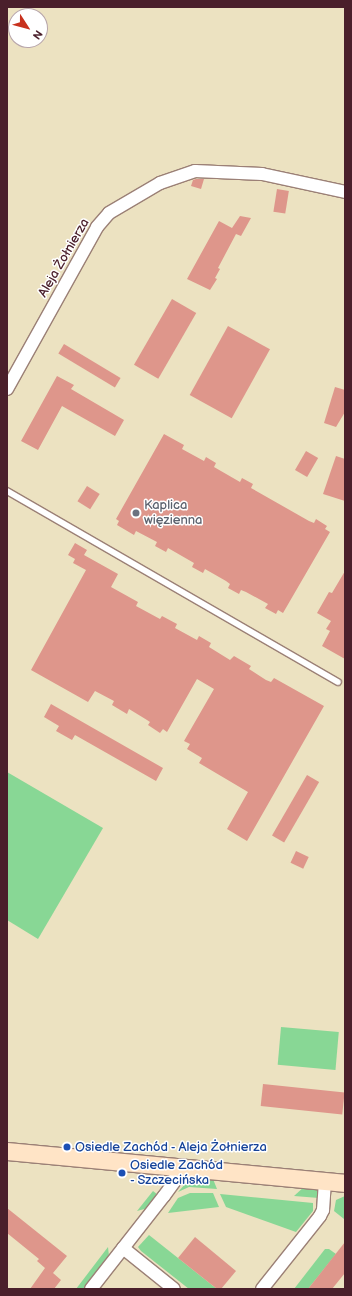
<!DOCTYPE html>
<meta charset="utf-8">
<style>
body{margin:0}
#map{position:relative;width:352px;height:1296px;overflow:hidden;background:#ece2c1;font-family:"Balsamiq Sans",sans-serif}
div>[style]{position:absolute}
[style*='--x']{left:calc(var(--x)*1px);top:calc(var(--y)*1px);width:calc(var(--w)*1px);rotate:calc(var(--a)*1deg)}
.green>*{inset:0;background:#88d795;transform-origin:0 0}
.building>*{inset:0;background:#de968b;transform-origin:0 0}
.roads{filter:drop-shadow(1px 0 #9b8076) drop-shadow(-1px 0 #9b8076) drop-shadow(0 1px #9b8076) drop-shadow(0 -1px #9b8076)}
.lane>*{height:6px;margin:-3px;padding:0 3px;transform-origin:3px;border-radius:3px;background:#fff}
.street>*{height:12px;margin:-6px;padding:0 6px;transform-origin:6px;border-radius:6px;background:#fff}
.secondary>*{height:17px;margin:-8.5px;padding:0 8.5px;transform-origin:8.5px;border-radius:8.5px;background:#ffe4c6}
.dots>*{width:11px;height:11px;translate:-50% -50%;box-sizing:border-box;border:2px solid #fff;border-radius:50%}
span{translate:-50% -50%;white-space:nowrap;text-align:center;line-height:1.15;-webkit-text-stroke:3px #fff;paint-order:stroke}
.street-label{font-size:13px;color:#4a1f2b}
.worship-label{font-size:13px;color:#5b616d}
.left{translate:0 -50%;text-align:left}
.transit-label{font-size:13px;color:#164399}
.frame{position:absolute;inset:0;border:8px solid #4a1f2b;pointer-events:none}
.north{position:absolute;left:8px;top:8px;width:40px;height:40px;box-sizing:border-box;background:#fff;border:1px solid #b7a5aa;border-radius:50%;rotate:126deg;font-size:11px;font-weight:700;line-height:16px;text-align:center;color:#4a1f2b}
.north::after{content:'';display:block;margin:auto;width:14px;height:18px;background:#c8321e;clip-path:polygon(50% 0,100% 100%,50% 72%,0 100%)}
</style>
<div id="map">
<div class="green">
<i style="clip-path:polygon(7px 772px,103px 828px,38px 939px,7px 920px)"></i>
<i style="left:281px;top:1027px;width:58px;height:38px;rotate:5deg"></i>
<i style="clip-path:polygon(195px 1177px,213px 1179px,217px 1189px,189px 1187px,178px 1192px,187px 1182px)"></i>
<i style="clip-path:polygon(305px 1186px,319px 1189px,319px 1198px,294px 1196px)"></i>
<i style="clip-path:polygon(153px 1191px,158px 1195px,148px 1208px,137px 1211px)"></i>
<i style="clip-path:polygon(190px 1193px,213px 1193px,219px 1207px,168px 1213px,178px 1198px)"></i>
<i style="clip-path:polygon(220px 1194px,313px 1203px,313px 1211px,296px 1232px,226px 1207px)"></i>
<i style="clip-path:polygon(345px 1196px,345px 1218px,344px 1219px,334px 1211px,336px 1200px)"></i>
<i style="clip-path:polygon(149px 1235px,178px 1258px,217px 1289px,189px 1289px,141px 1251px,138px 1247px)"></i>
<i style="clip-path:polygon(108px 1247px,109px 1256px,83px 1289px,76px 1289px)"></i>
<i style="clip-path:polygon(325px 1249px,329px 1249px,336px 1254px,308px 1289px,294px 1289px)"></i>
</div>
<div class="building">
<i style="clip-path:polygon(196px 179px,204px 179px,201px 189px,191px 186px,193px 180px)"></i>
<i style="left:277px;top:189px;width:12px;height:23px;rotate:9deg"></i>
<i style="clip-path:polygon(240px 216px,251px 218px,241px 236px,236px 234px,218px 268px,220px 269px,215px 278px,217px 279px,210px 290px,187px 279px,219px 221px,232px 228px)"></i>
<i style="left:172px;top:299px;width:28px;height:76px;rotate:30deg"></i>
<i style="left:228px;top:326px;width:48px;height:79px;rotate:29deg"></i>
<i style="left:64px;top:344px;width:66px;height:11px;rotate:31deg"></i>
<i style="clip-path:polygon(57px 376px,74px 385px,71px 389px,124px 420px,115px 436px,62px 406px,38px 450px,21px 441px)"></i>
<i style="clip-path:polygon(335px 387px,345px 390px,345px 412px,336px 427px,324px 423px)"></i>
<i style="clip-path:polygon(164px 434px,184px 445px,182px 449px,204px 461px,206px 457px,216px 463px,214px 467px,240px 482px,242px 478px,253px 484px,251px 488px,309px 521px,314px 523px,316px 519px,327px 526px,325px 529px,330px 532px,283px 613px,278px 610px,276px 614px,265px 608px,268px 604px,246px 592px,241px 590px,239px 594px,228px 588px,230px 584px,226px 581px,205px 569px,203px 573px,192px 567px,194px 563px,168px 548px,166px 552px,155px 546px,157px 542px,136px 531px,134px 535px,117px 525px,119px 521px,116px 519px)"></i>
<i style="left:306px;top:451px;width:14px;height:22px;rotate:30deg"></i>
<i style="clip-path:polygon(336px 456px,345px 459px,345px 501px,323px 494px)"></i>
<i style="left:87px;top:486px;width:15px;height:18px;rotate:32deg"></i>
<i style="clip-path:polygon(75px 543px,87px 550px,84px 555px,118px 574px,111px 587px,138px 602px,136px 606px,160px 619px,162px 616px,177px 624px,175px 628px,197px 640px,199px 636px,211px 643px,209px 647px,230px 660px,234px 656px,251px 666px,249px 669px,266px 680px,271px 682px,274px 678px,324px 706px,247px 841px,227px 829px,248px 792px,199px 763px,202px 758px,187px 749px,190px 744px,184px 741px,214px 689px,197px 679px,167px 732px,163px 729px,160px 733px,148px 725px,150px 722px,147px 720px,129px 709px,127px 714px,112px 705px,114px 701px,95px 691px,88px 702px,31px 670px,86px 570px,73px 563px,75px 559px,68px 555px)"></i>
<i style="clip-path:polygon(345px 571px,345px 659px,322px 646px,330px 631px,326px 629px,331px 621px,317px 613px,329px 592px,332px 593px)"></i>
<i style="clip-path:polygon(51px 704px,163px 768px,156px 781px,75px 735px,72px 740px,56px 731px,59px 726px,44px 717px)"></i>
<i style="left:307px;top:775px;width:14px;height:70px;rotate:30deg"></i>
<i style="left:296px;top:851px;width:14px;height:13px;rotate:25deg"></i>
<i style="left:263px;top:1084px;width:82px;height:22px;rotate:6deg"></i>
<i style="clip-path:polygon(7px 1208px,67px 1256px,53px 1273px,61px 1280px,54px 1289px,30px 1289px,45px 1268px,37px 1261px,39px 1259px,7px 1233px)"></i>
<i style="clip-path:polygon(195px 1237px,236px 1271px,221px 1289px,217px 1289px,178px 1258px)"></i>
<i style="clip-path:polygon(345px 1242px,345px 1273px,332px 1289px,308px 1289px)"></i>
</div>
<div class="roads">
<div class="lane">
<i style="--x:7;--y:491;--w:382;--a:30"></i>
</div>
<div class="street">
<i style="--x:7;--y:389;--w:185;--a:-60.9"></i>
<i style="--x:97;--y:227;--w:18;--a:-49"></i>
<i style="--x:109;--y:213;--w:59;--a:-30.5"></i>
<i style="--x:160;--y:183;--w:37;--a:-19"></i>
<i style="--x:195;--y:171;--w:67;--a:2.6"></i>
<i style="--x:262;--y:174;--w:85;--a:12.2"></i>
<i style="--x:123;--y:1248;--w:65;--a:38.8"></i>
<i style="--x:91;--y:1289;--w:118;--a:-51.9"></i>
<i style="--x:164;--y:1196;--w:17;--a:-54"></i>
<i style="--x:174;--y:1182;--w:14;--a:-78"></i>
<i style="--x:262;--y:1289;--w:93;--a:-51.5"></i>
<i style="--x:320;--y:1216;--w:7;--a:-63"></i>
<i style="--x:323;--y:1210;--w:28;--a:-86"></i>
</div>
<div class="secondary">
<i style="--x:7;--y:1151;--w:340;--a:5.4"></i>
</div>
</div>
<div class="dots">
<i style="left:136px;top:513px;background:#6b7280"></i>
<i style="left:67px;top:1147px;background:#1a4fb4"></i>
<i style="left:122px;top:1173px;background:#1a4fb4"></i>
</div>
<div class="street-label">
<span style="left:64px;top:258px;rotate:-60deg">Aleja Żołnierza</span>
</div>
<div class="worship-label">
<span class="left" style="left:144px;top:513px">Kaplica<br>więzienna</span>
</div>
<div class="transit-label">
<span class="left" style="left:75px;top:1147px">Osiedle Zachód - Aleja Żołnierza</span>
<span class="left" style="left:130px;top:1173px">Osiedle Zachód<br>- Szczecińska</span>
</div>
<div class="frame"></div>
<div class="north">N</div>
</div>
